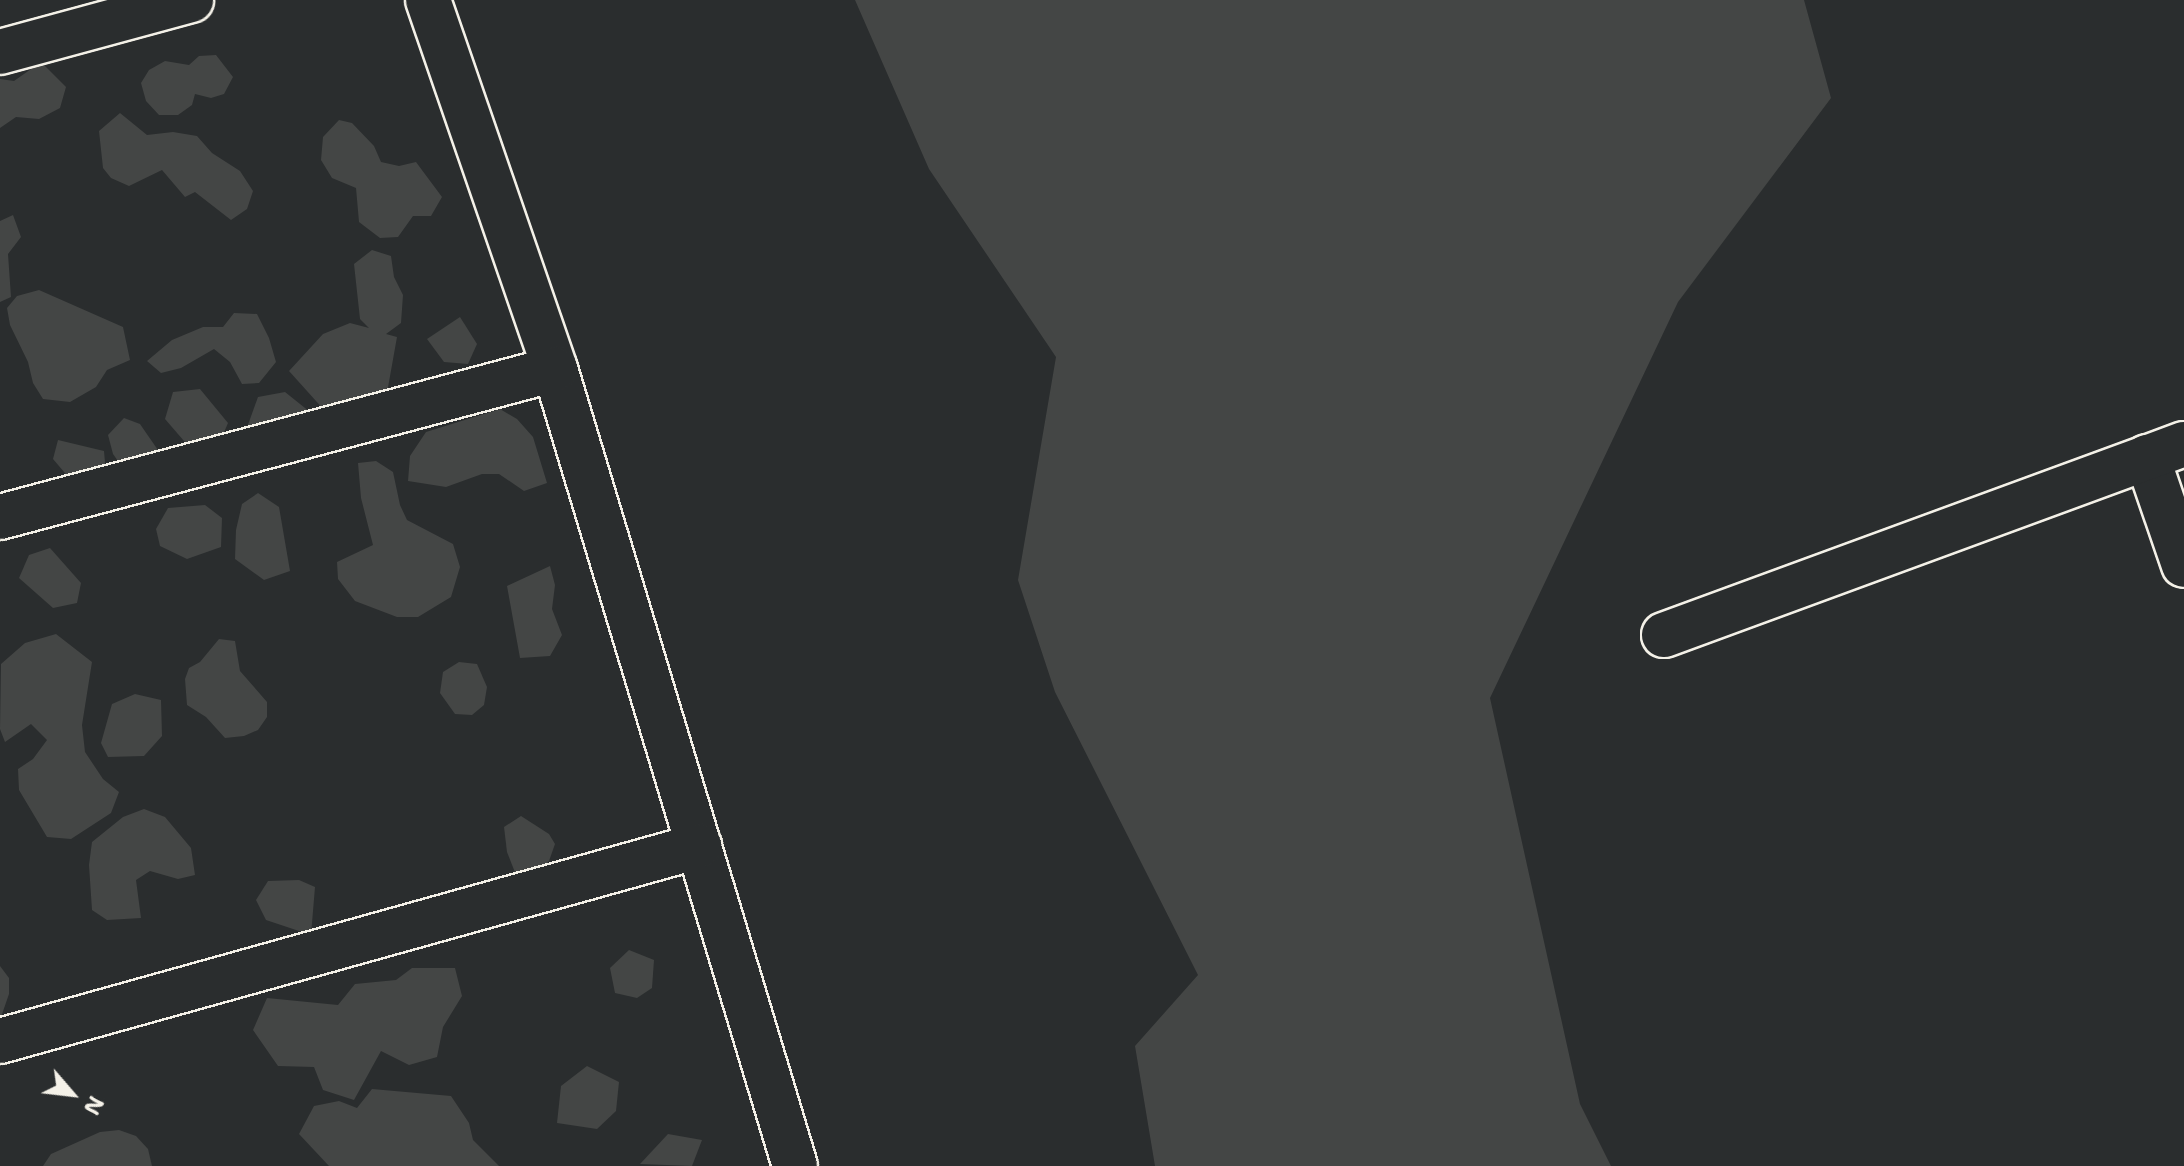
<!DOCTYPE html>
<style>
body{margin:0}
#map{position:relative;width:2184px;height:1166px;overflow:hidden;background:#2a2d2e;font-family:"Shantell Sans",sans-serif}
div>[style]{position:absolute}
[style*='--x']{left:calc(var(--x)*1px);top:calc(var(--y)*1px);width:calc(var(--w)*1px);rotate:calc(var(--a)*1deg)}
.green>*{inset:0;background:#444645}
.roads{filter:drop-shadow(2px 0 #f4f1e8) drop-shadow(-2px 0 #f4f1e8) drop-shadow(0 2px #f4f1e8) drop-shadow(0 -2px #f4f1e8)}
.minor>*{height:44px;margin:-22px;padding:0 22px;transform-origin:22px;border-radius:22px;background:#2a2d2e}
span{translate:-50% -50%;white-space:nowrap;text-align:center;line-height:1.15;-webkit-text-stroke:6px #2a2d2e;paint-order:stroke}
.north{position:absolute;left:32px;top:1054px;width:80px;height:80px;-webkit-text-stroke:6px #2a2d2e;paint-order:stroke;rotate:118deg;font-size:22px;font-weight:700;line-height:32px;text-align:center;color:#f4f1e8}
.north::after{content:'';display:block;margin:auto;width:28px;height:36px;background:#f4f1e8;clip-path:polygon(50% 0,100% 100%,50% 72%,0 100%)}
</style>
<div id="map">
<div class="green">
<i style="clip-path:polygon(855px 0,1804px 0,1831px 98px,1678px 302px,1490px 698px,1580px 1104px,1611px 1166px,1155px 1166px,1135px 1046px,1198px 975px,1055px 692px,1018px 580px,1056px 357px,929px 169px)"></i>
<i style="clip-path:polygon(216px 55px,233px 77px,224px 94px,211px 98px,195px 94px,192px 105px,178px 115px,159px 115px,146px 101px,141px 83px,149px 70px,165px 61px,189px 65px,199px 56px)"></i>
<i style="clip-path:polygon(41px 62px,66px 87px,60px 108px,39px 119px,16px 117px,0 128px,0 79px,14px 81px)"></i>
<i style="clip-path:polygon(120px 113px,147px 135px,173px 132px,197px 136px,212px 153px,240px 171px,253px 191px,247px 209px,231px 220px,195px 192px,185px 197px,162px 170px,129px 186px,111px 178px,103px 168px,99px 131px)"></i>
<i style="clip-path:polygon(339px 120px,352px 123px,374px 146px,381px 162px,399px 166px,416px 162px,442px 197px,431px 216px,413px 216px,398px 237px,380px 238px,359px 222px,356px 188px,332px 178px,321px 160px,323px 137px)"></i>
<i style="clip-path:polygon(13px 215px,21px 237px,8px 254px,11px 297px,0 302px,0 221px)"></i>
<i style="clip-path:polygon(372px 250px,391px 256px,394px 277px,403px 295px,401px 323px,386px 334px,397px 337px,387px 393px,325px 411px,289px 371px,323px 334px,350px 323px,369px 328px,360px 319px,354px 264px)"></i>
<i style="clip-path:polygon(39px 290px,123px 327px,130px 360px,107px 370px,96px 387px,70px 402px,43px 399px,33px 383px,28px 362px,10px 325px,7px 308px,17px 296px)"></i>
<i style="clip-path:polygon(234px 313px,257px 314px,269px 338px,276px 362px,259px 383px,242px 384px,230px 362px,214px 349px,181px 368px,161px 373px,147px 361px,172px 340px,203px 327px,223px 327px)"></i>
<i style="clip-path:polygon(460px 317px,477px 344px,468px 364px,444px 362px,427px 339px)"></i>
<i style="clip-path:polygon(200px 389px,228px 423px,219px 444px,202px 450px,184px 441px,165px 419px,173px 392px)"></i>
<i style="clip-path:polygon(285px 392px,310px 412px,245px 433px,258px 397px)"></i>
<i style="clip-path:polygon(500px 409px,517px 419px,533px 437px,547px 483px,524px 491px,499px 474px,482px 474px,446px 487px,408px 481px,410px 456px,426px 432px)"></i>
<i style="clip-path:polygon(124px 418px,140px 424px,160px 453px,125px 471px,113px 454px,108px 435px)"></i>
<i style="clip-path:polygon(58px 440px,104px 451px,106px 474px,70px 479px,53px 459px)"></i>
<i style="clip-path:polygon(376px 461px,393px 472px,400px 505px,407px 520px,453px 544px,460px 567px,451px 597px,418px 617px,397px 617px,355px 601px,338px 579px,337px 562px,373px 545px,361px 498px,358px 463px)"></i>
<i style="clip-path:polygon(258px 493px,279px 507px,290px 571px,264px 580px,235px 559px,236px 530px,242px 504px)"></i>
<i style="clip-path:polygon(205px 505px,222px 518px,221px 547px,187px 559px,160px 546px,156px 529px,168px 508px)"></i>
<i style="clip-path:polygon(50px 548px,81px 583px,77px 603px,53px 608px,19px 578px,29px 555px)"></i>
<i style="clip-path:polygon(550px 566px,555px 585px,552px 609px,562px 635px,550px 656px,520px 658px,507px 586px)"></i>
<i style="clip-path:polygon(56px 634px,92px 662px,82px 725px,85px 752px,103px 779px,119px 792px,111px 813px,71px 839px,47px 837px,19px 790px,18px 769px,33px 759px,47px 740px,31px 724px,5px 742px,0 729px,1px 664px,25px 643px)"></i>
<i style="clip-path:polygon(219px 639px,235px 641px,240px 671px,267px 702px,267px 717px,258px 730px,244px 736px,225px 738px,206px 717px,187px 705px,185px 679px,189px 668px,200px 662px)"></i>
<i style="clip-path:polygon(459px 662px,477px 664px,487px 687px,484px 705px,472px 715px,455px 714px,440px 693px,443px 672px)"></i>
<i style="clip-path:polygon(135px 694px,161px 700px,162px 736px,144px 756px,108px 757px,101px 743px,112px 704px)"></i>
<i style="clip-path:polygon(144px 809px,165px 817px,191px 848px,195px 875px,178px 879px,150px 871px,136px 880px,141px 918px,107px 920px,92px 910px,89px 865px,92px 842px,123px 817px)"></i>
<i style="clip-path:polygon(521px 816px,549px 834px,555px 844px,549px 861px,542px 869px,516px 875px,507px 852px,504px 827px)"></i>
<i style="clip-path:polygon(299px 880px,315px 887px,311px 935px,266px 920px,256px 900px,268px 881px)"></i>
<i style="clip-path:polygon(629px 950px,654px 960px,652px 988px,637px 998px,615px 993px,610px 968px)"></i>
<i style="clip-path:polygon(0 966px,9px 978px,9px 994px,0 1020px)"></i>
<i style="clip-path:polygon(412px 968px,455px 968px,462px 996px,443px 1027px,437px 1057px,409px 1065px,381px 1051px,354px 1100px,323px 1090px,314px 1067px,278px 1066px,253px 1030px,267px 998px,338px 1005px,355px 984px,396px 980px)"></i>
<i style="clip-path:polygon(587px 1066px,619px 1082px,616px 1111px,597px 1129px,557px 1123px,561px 1086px)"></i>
<i style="clip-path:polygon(372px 1089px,451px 1096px,469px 1123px,473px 1140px,499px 1166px,329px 1166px,299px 1134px,314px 1106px,339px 1101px,357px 1108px)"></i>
<i style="clip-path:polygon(119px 1130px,136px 1136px,148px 1149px,152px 1166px,43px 1166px,51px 1154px,100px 1132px)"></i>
<i style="clip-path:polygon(668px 1134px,702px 1140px,692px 1166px,640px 1164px)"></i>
</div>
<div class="roads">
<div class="minor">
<i style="--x:428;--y:0;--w:390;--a:71"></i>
<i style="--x:555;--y:369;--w:832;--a:73.24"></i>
<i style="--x:0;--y:52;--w:198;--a:-15.2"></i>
<i style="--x:2147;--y:457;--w:114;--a:71.1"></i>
<i style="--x:0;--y:517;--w:574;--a:-14.93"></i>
<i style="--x:1664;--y:635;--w:554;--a:-20.17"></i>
<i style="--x:0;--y:1041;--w:726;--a:-15.59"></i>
</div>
</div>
<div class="north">N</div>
</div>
